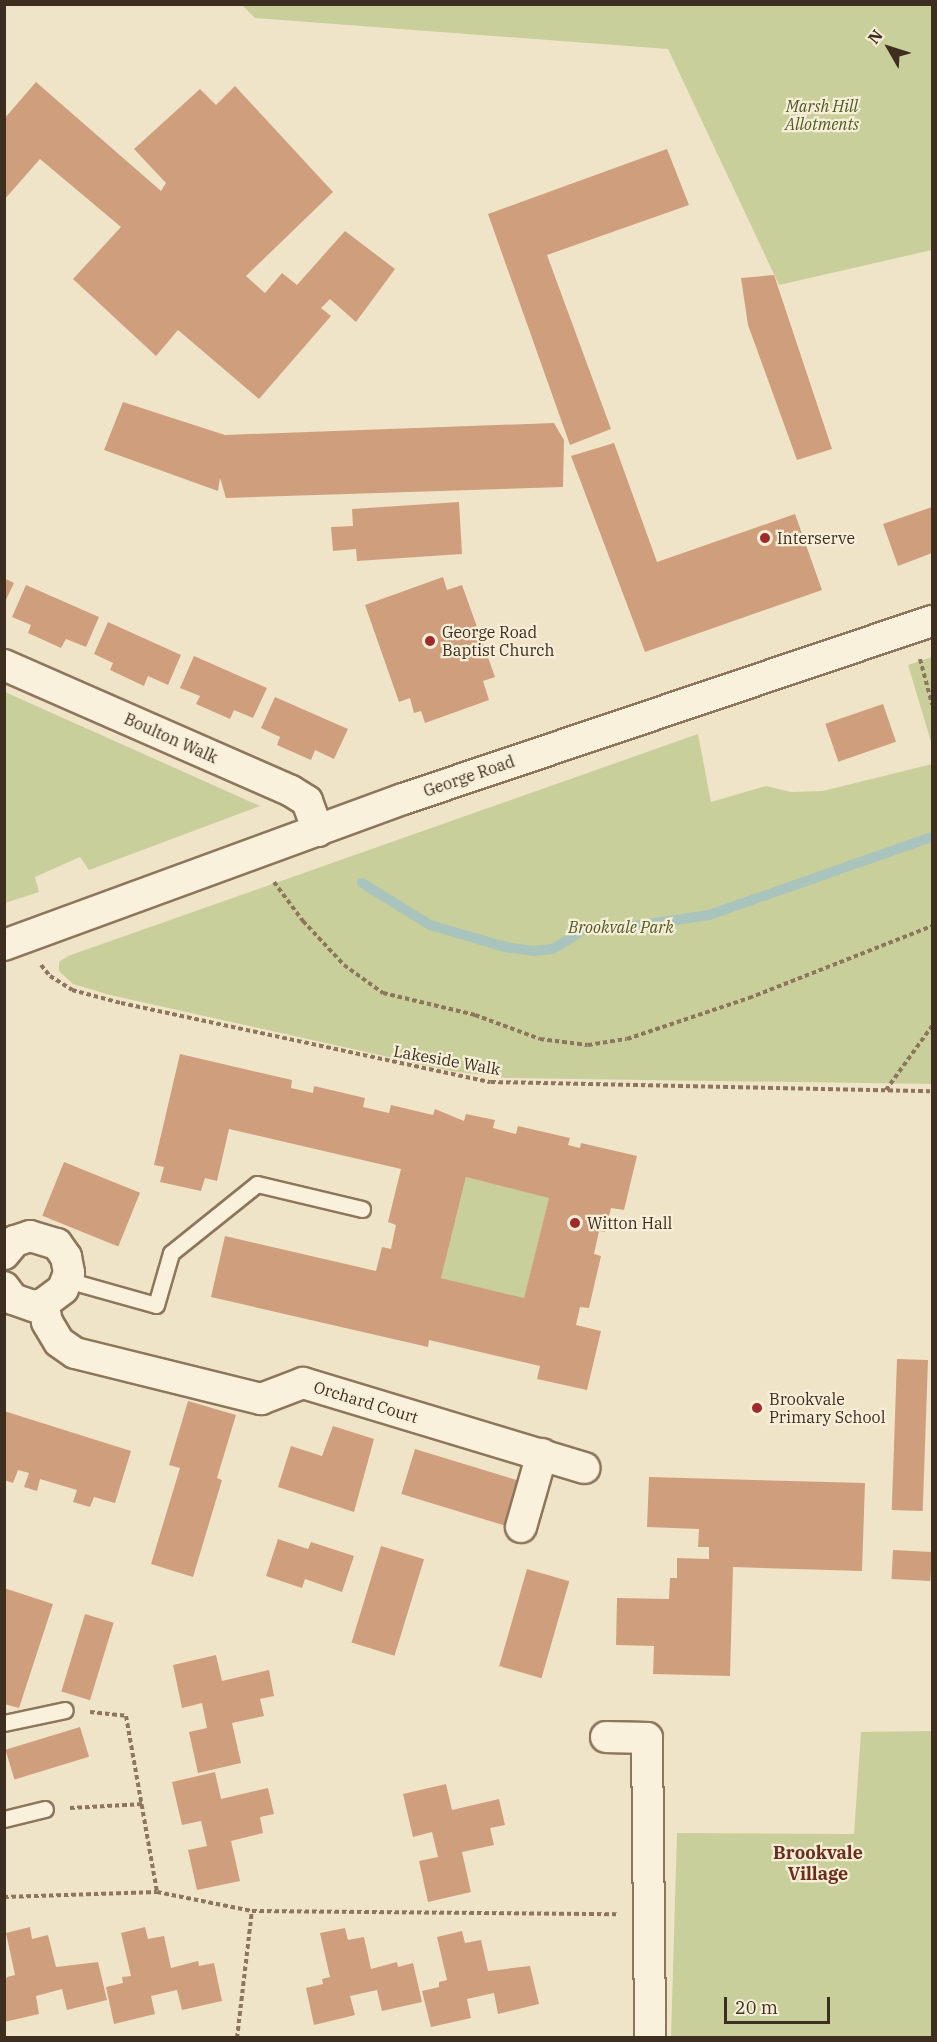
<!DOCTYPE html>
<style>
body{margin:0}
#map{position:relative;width:937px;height:2042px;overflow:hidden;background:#f0e4c8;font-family:"IBM Plex Serif",serif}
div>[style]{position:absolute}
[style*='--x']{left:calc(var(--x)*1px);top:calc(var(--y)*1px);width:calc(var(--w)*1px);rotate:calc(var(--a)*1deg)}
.green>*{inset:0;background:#c9cf9b;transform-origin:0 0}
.stream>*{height:10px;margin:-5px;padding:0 5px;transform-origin:5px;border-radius:5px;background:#a9c4bc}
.building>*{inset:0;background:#cf9f7d;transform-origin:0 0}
.path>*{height:4px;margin-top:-2px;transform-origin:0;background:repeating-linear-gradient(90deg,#8d765c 0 4.5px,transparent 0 7.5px)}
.roads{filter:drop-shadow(2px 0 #8d765c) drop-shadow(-2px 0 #8d765c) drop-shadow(0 2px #8d765c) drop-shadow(0 -2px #8d765c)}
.lane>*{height:15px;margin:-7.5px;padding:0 7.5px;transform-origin:7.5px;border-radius:7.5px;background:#faf1dc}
.street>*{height:30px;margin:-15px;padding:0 15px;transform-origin:15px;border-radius:15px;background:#faf1dc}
.dots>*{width:16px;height:16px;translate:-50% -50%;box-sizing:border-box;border:3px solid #f7eed8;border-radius:50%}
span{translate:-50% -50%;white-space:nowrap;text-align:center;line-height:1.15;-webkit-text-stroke:4.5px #f7eed8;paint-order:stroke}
.park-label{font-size:16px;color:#4d5a26;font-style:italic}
.poi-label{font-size:16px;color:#3d2e20}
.left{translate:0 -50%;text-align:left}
.street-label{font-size:16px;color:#3d2e20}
.neighbourhood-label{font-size:18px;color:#6b2e1e;font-weight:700}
.frame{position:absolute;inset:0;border:6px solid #3d2e20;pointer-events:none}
.north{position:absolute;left:859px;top:18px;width:60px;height:60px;-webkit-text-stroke:4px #f7eed8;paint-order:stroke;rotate:309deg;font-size:16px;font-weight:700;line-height:24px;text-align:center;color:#3d2e20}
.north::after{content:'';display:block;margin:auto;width:21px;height:27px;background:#3d2e20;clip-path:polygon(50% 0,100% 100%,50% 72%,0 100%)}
.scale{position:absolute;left:724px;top:1997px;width:106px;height:27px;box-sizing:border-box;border:3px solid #3d2e20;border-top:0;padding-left:8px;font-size:18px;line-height:21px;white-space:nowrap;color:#3d2e20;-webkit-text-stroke:4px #f7eed8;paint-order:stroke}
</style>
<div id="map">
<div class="green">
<i style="clip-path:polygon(242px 5px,932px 5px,932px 250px,779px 285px,668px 49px,255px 18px)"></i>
<i style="clip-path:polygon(932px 657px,932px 745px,908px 665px)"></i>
<i style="clip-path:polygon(5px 692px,260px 806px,89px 870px,80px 857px,35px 877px,39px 892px,5px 903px)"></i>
<i style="clip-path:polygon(698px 734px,711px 802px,766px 786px,791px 792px,823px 791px,932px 764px,932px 1084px,506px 1078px,451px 1071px,110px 995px,73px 984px,59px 971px,59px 962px,68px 956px)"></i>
<i style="left:466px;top:1177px;width:86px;height:104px;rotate:14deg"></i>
<i style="clip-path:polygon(932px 1731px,932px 2037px,671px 2037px,677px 1833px,854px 1834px,861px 1732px)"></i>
</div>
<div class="stream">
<i style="--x:362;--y:883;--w:80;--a:31.7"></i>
<i style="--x:430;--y:925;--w:78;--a:16.3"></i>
<i style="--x:505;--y:947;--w:28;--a:8"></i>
<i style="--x:533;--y:951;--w:20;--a:-6"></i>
<i style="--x:553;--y:949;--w:40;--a:-32"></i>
<i style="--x:587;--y:928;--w:28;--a:2"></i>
<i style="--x:615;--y:929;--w:95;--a:-8.5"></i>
<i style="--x:709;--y:915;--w:236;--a:-19.3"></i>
</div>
<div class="building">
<i style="clip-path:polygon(36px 82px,161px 191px,166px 183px,134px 149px,200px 89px,216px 105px,235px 86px,333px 192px,246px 276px,265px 293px,282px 273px,297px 285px,345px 231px,395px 269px,356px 322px,330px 299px,321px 308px,331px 316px,259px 399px,178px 330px,156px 356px,73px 279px,121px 227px,40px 159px,4px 200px,4px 119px)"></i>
<i style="clip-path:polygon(667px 149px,689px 205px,547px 255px,611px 429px,570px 445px,488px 214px)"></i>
<i style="clip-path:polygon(774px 275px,832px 449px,797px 460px,748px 325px,741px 278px)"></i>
<i style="clip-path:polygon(123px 402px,225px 435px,554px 423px,564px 440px,563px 487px,226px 498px,220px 478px,218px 491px,104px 450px)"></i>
<i style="clip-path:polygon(614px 443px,657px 562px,795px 514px,822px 590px,645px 652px,571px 456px)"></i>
<i style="clip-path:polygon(459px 502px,462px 554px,357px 561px,356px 549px,333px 551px,331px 527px,353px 526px,352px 509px)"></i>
<i style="clip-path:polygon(932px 507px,932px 553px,898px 566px,883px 524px)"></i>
<i style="clip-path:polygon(443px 577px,447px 590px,462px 585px,495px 677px,483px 681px,489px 700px,425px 723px,421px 711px,414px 713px,410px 698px,399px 702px,365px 605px)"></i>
<i style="clip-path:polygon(4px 578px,14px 583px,4px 604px)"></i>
<i style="clip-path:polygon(26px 585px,99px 617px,86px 647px,66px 639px,61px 648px,28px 633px,31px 625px,12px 617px)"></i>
<i style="clip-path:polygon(108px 622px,181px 655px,168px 685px,148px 676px,144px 686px,110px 670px,113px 663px,94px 654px)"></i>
<i style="clip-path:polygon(194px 656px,267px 688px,253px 718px,234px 710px,230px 719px,196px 704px,200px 696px,180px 688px)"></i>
<i style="clip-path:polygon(275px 697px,348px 729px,334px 759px,315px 750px,311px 760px,277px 745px,280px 737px,261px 728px)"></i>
<i style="left:883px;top:704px;width:40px;height:61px;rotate:71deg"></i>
<i style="clip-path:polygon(evenodd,180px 1054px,292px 1080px,291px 1088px,313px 1093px,314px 1086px,365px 1098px,363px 1107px,389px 1113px,391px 1105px,433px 1115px,435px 1109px,464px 1121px,466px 1114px,495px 1120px,493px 1128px,516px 1134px,518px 1126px,570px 1138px,568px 1145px,580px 1148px,581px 1143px,637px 1156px,624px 1210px,611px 1208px,605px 1232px,599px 1231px,594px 1254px,601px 1256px,589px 1308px,580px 1307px,576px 1325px,601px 1331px,587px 1390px,537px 1379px,540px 1366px,429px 1340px,428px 1347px,211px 1297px,225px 1236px,376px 1271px,382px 1247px,391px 1249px,396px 1225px,388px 1222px,401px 1169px,229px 1129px,217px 1181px,205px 1178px,201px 1191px,160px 1182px,164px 1167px,154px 1165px,180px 1054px,466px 1177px,549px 1198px,524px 1298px,441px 1278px,466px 1177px)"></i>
<i style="left:64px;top:1162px;width:82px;height:58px;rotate:22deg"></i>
<i style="left:897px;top:1359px;width:31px;height:151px;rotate:2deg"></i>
<i style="clip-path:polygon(188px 1401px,236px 1415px,217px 1478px,222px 1480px,193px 1577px,151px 1564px,180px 1468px,169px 1465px)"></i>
<i style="clip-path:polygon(4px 1411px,131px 1451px,115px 1503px,94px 1497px,90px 1507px,73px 1502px,77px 1490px,40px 1479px,37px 1491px,24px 1487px,29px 1473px,18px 1470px,13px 1483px,4px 1480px)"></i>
<i style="clip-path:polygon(333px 1426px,374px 1439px,354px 1512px,278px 1487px,291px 1446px,322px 1456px)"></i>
<i style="left:415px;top:1449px;width:108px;height:47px;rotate:17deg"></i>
<i style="clip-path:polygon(649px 1477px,865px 1483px,862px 1571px,733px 1567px,730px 1676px,653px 1674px,654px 1646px,616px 1645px,617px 1598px,669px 1599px,670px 1578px,677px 1578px,677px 1558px,709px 1559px,709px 1547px,698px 1547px,699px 1529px,647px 1527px)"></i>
<i style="clip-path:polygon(278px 1539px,308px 1549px,311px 1542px,354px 1556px,342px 1592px,305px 1579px,302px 1588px,266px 1576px)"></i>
<i style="left:381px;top:1546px;width:45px;height:101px;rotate:17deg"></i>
<i style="left:893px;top:1550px;width:39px;height:29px;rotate:3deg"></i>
<i style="left:527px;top:1569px;width:44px;height:101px;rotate:16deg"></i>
<i style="clip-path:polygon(4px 1588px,53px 1604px,19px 1708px,4px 1704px)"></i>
<i style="left:85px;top:1614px;width:30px;height:81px;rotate:17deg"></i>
<i style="clip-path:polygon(216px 1655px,222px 1681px,269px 1670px,274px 1696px,260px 1699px,264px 1716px,232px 1723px,241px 1763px,198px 1773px,189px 1732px,207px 1728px,202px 1703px,182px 1708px,173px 1665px)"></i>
<i style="left:80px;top:1727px;width:31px;height:78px;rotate:73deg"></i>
<i style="clip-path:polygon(215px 1772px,221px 1799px,268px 1788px,274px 1814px,260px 1817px,263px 1833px,231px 1841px,240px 1881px,197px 1890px,188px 1850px,207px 1846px,201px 1821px,182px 1825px,172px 1782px)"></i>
<i style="clip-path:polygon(446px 1784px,452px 1810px,499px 1799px,505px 1825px,490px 1828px,494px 1845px,462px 1852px,471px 1892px,428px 1902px,419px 1861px,438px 1857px,432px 1832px,413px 1837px,403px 1794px)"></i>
<i style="clip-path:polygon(30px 1927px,32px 1939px,48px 1935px,56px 1967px,98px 1962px,107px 2000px,67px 2010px,62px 1989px,36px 1996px,39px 2014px,4px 2022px,4px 1983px,7px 1977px,15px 1975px,6px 1933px)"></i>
<i style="clip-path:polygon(145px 1927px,148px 1939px,164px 1936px,171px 1968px,198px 1961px,199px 1966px,214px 1963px,222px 2001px,182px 2010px,177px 1990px,151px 1996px,155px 2014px,114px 2024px,106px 1987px,123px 1983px,122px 1977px,131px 1976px,121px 1933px)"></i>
<i style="clip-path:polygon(345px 1928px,348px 1940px,364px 1937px,371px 1969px,397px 1962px,398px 1967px,413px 1963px,422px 2002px,382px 2011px,377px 1990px,350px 1996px,355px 2015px,314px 2025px,306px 1988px,323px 1984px,322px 1979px,330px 1977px,320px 1933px)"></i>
<i style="clip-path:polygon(462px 1931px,465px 1943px,481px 1940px,488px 1971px,530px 1966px,539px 2004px,498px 2014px,494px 1993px,467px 1999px,471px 2018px,431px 2027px,422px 1991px,439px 1987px,439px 1982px,447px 1980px,437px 1937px)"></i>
</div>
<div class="path">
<i style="--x:920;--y:659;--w:47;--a:75.1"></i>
<i style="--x:274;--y:882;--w:49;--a:53.4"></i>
<i style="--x:303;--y:921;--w:60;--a:47"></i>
<i style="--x:344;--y:965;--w:48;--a:35.7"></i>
<i style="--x:383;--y:993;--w:95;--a:13.4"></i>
<i style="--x:475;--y:1015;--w:69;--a:20.3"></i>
<i style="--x:540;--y:1039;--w:48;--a:7.1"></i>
<i style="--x:588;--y:1045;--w:39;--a:-9"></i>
<i style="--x:627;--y:1039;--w:129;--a:-18.6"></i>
<i style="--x:749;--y:998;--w:197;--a:-21.5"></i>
<i style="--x:41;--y:965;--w:14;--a:51"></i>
<i style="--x:50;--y:976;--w:26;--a:32"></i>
<i style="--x:72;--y:990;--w:51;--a:14.9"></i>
<i style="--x:121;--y:1003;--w:378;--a:12.1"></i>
<i style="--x:491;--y:1082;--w:441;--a:1.2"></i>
<i style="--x:886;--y:1090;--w:79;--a:-54.3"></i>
<i style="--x:90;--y:1712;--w:36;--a:6"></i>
<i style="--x:126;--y:1716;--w:179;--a:80"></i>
<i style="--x:70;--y:1808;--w:74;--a:-3.1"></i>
<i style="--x:4;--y:1897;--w:153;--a:-1.9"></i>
<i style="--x:157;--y:1892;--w:97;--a:11.3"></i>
<i style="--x:252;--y:1911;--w:365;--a:0.5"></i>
<i style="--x:237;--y:2038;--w:128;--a:-83.3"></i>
</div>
<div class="roads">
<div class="lane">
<i style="--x:67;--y:1280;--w:92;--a:15.7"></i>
<i style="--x:156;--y:1305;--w:54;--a:-73.9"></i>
<i style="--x:171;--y:1253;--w:110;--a:-38.7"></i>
<i style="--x:257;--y:1184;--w:108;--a:13.4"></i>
<i style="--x:4;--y:1723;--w:62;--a:-12"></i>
<i style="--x:4;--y:1819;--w:42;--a:-13.7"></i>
</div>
<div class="street">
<i style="--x:4;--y:665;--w:313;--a:23.7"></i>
<i style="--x:291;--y:791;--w:19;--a:32"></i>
<i style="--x:307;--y:801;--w:32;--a:70"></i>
<i style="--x:4;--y:945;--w:425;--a:-20.1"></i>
<i style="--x:403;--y:799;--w:558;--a:-18.6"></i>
<i style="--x:4;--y:1254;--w:17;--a:-50"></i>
<i style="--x:15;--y:1241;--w:16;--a:-18"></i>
<i style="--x:30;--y:1236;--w:28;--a:17"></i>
<i style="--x:57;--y:1244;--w:16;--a:55"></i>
<i style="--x:66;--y:1257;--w:16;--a:79"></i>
<i style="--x:69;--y:1273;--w:17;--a:111"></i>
<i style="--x:63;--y:1289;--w:25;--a:143"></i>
<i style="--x:43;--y:1304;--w:10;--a:169"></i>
<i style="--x:33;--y:1306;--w:21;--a:-161"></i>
<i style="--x:13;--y:1299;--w:15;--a:-127"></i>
<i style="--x:43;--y:1304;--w:18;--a:77"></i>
<i style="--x:47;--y:1322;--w:23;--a:59"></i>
<i style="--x:59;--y:1342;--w:19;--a:35"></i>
<i style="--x:75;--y:1353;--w:192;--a:13.9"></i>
<i style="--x:261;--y:1399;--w:45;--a:-20.9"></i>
<i style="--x:303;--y:1383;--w:294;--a:16.8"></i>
<i style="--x:521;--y:1527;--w:76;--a:-74"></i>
<i style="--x:606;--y:1737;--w:41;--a:1.4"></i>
<i style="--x:647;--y:1738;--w:300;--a:89.4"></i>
</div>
</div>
<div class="dots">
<i style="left:765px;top:538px;background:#9e2a2b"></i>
<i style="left:430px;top:641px;background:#9e2a2b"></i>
<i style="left:575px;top:1223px;background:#9e2a2b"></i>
<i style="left:757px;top:1408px;background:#9e2a2b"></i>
</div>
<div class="park-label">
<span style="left:822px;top:115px">Marsh Hill<br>Allotments</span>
<span style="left:621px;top:927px">Brookvale Park</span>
</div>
<div class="poi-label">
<span class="left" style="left:777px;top:538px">Interserve</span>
<span class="left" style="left:442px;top:641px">George Road<br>Baptist Church</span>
<span class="left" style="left:587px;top:1223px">Witton Hall</span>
<span class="left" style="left:769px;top:1408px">Brookvale<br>Primary School</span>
</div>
<div class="street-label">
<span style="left:171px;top:738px;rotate:24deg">Boulton Walk</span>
<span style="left:469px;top:776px;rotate:-19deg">George Road</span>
<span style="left:447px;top:1060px;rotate:10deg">Lakeside Walk</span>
<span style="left:366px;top:1402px;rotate:17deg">Orchard Court</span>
</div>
<div class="neighbourhood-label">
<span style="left:818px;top:1864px">Brookvale<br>Village</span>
</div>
<div class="frame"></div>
<div class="north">N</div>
<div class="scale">20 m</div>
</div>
